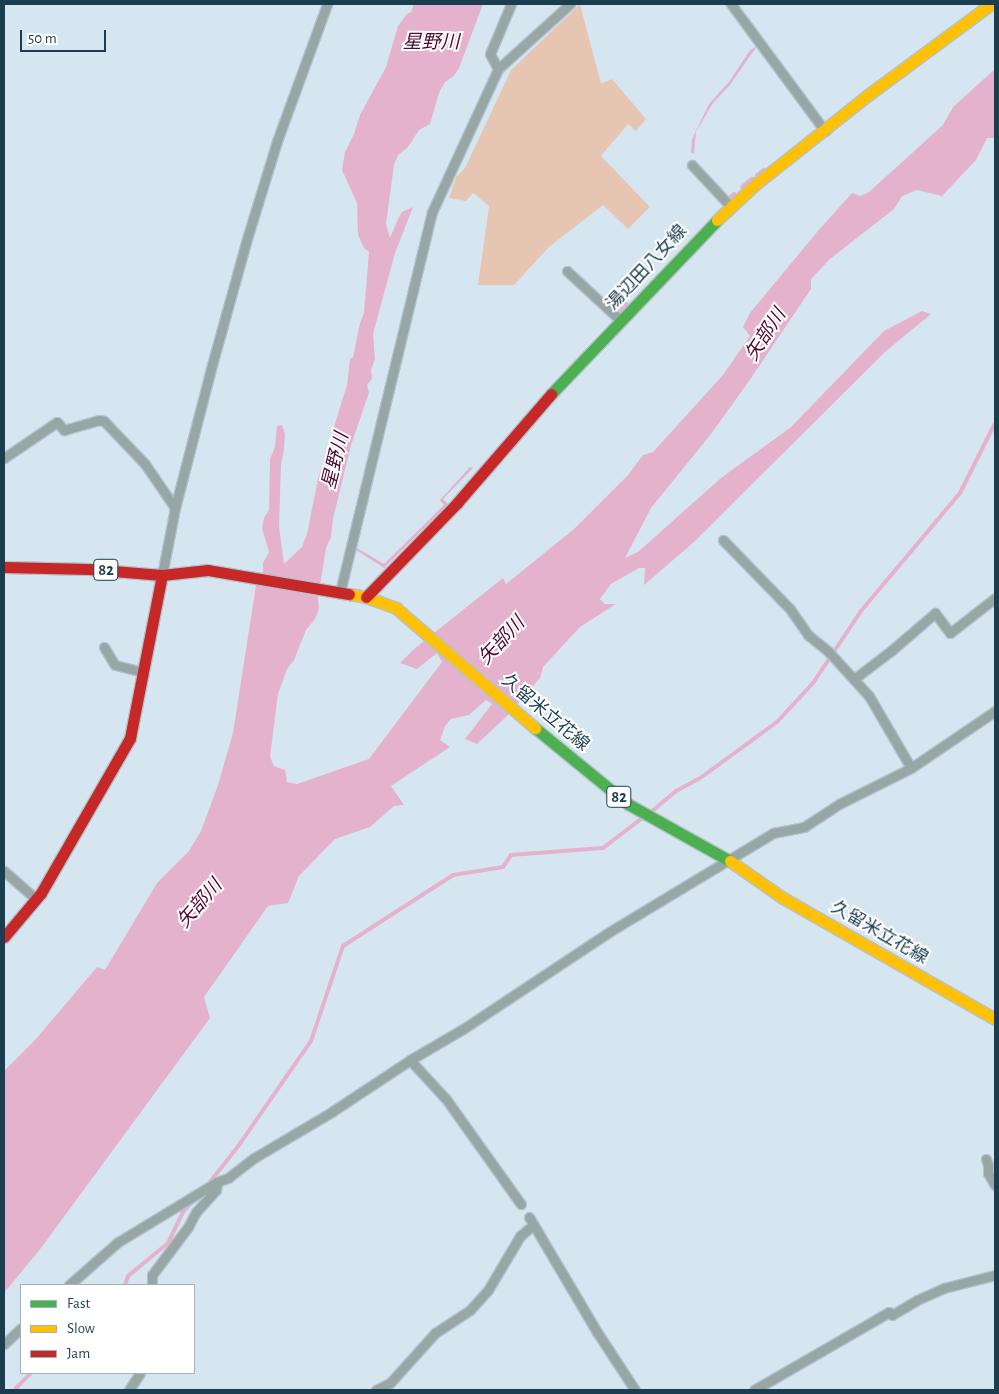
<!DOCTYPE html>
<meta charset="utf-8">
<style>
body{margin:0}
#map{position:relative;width:999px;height:1394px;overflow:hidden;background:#d6e6f0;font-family:"Alegreya Sans","Noto Sans JP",sans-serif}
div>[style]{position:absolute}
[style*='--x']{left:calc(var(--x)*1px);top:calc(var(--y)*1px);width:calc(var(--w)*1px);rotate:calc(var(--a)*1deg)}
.green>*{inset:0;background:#e6c6b2}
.water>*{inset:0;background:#e5b2cd}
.stream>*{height:4px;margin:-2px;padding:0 2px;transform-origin:2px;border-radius:2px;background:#e5b2cd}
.roads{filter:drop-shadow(1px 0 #b3c3cd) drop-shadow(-1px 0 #b3c3cd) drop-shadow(0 1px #b3c3cd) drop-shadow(0 -1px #b3c3cd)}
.street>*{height:9px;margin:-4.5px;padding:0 4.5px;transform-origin:4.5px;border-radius:4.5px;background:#99a6a6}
.fast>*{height:11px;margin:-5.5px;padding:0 5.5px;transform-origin:5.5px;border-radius:5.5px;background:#4caf50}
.slow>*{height:11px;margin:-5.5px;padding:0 5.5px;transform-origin:5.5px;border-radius:5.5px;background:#ffc107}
.jam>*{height:11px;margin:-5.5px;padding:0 5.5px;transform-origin:5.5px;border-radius:5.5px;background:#c62828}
span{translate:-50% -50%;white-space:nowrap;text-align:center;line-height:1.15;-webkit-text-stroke:4px #fff;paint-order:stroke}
.shield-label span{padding:1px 4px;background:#fff;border:1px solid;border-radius:4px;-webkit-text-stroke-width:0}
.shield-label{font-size:16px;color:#1a3d4f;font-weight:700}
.street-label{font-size:18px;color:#1a3d4f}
.water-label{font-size:19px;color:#4f0930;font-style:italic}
.frame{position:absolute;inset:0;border:5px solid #1a3d4f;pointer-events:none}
.legend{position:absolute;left:20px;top:1284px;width:175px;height:90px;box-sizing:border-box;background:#fff;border:1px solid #a3b1b9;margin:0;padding:6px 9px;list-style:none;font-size:15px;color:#1a3d4f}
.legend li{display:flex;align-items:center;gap:10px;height:25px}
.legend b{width:25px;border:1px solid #a3b1b9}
.scale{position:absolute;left:20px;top:30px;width:86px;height:22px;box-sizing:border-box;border:2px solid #1a3d4f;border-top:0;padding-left:6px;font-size:15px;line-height:18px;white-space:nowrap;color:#1a3d4f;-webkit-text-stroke:4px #fff;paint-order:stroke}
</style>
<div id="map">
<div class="green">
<i style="clip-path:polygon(580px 4px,601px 84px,612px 79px,646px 119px,636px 131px,628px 124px,601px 156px,650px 207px,628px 229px,603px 205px,549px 247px,514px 285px,478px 285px,489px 206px,473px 193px,466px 201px,449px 198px,456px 177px,465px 168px,511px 70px)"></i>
</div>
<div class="water">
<i style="clip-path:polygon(414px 4px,483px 4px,459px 68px,454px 76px,445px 82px,439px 93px,430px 124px,419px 130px,408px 147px,398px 155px,394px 165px,386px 224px,390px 238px,398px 219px,402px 212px,413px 207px,395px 253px,373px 334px,375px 359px,371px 370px,372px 379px,367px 385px,369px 393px,351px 445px,333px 519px,331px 537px,326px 548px,318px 598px,319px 609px,315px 619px,306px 630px,294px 660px,287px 669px,278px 694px,270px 757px,274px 766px,285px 770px,287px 782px,297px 784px,369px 759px,442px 662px,437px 653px,417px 669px,400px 663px,414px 649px,503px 578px,506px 584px,574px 529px,628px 475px,643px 455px,653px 452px,723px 375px,750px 336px,743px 327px,750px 313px,817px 232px,852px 193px,860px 196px,869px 192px,943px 125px,953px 107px,995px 69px,995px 138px,987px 138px,976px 160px,942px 196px,917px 190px,902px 196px,894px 209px,830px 259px,811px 279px,811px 289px,747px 384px,711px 434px,651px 508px,625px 558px,638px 552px,721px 478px,791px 427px,884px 331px,922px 311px,931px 314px,885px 352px,694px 542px,644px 585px,645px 568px,639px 568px,611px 584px,600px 599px,605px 604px,616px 604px,580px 627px,543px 667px,540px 678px,506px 717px,477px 744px,465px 739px,492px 704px,486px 700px,469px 715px,451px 719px,445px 726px,440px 740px,450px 747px,391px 786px,404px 805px,394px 806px,370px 827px,335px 839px,299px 876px,288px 903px,268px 906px,204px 997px,210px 1018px,41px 1248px,4px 1293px,4px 1071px,36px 1039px,97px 967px,105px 970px,157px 883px,189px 851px,201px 831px,218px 785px,233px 733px,256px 585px,263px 571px,263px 563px,269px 552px,262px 528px,264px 518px,269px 510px,270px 459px,275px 447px,277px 426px,282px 425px,285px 434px,284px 450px,281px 464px,279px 527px,284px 564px,302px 547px,307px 534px,318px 479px,347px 385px,350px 359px,353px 357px,360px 323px,364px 313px,369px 252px,364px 248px,358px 235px,357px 203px,342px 170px,345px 152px,354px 134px,360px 115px,386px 67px,398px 26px,407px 14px,411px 12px)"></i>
<i style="clip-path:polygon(757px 46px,730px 85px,713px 103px,696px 132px,694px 153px,691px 153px,692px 139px,709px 104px,729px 82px,750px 50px)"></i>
<i style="clip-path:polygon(470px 467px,473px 468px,443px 499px,448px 504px,384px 568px,356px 550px,357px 548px,384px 564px,444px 505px,440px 500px)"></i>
</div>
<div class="stream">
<i style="--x:757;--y:175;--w:9;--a:-36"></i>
<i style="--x:742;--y:187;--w:13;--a:-39"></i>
<i style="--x:730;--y:198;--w:6;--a:-45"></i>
<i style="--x:619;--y:312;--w:11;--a:-45"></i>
<i style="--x:651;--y:812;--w:33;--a:-40"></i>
<i style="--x:676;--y:791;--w:26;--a:-28"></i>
<i style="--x:699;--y:779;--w:97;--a:-36.2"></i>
<i style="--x:777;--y:722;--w:53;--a:-47.3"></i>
<i style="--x:813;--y:683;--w:87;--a:-56.3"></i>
<i style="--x:861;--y:611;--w:154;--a:-50"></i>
<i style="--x:960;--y:493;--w:78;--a:-63.4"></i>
<i style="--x:210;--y:1182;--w:47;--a:-51.9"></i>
<i style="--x:239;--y:1145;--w:126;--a:-55.3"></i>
<i style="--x:311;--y:1041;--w:100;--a:-71.4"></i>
<i style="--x:343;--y:946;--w:131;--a:-32.8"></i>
<i style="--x:453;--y:875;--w:51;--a:-9.1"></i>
<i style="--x:503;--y:867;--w:14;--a:-56"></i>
<i style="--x:511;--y:855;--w:92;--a:-4.4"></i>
<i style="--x:603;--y:848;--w:53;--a:-37.3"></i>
<i style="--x:125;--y:1285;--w:9;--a:-72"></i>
<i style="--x:128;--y:1276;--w:52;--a:-39.5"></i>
<i style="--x:168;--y:1243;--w:34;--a:-64"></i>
<i style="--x:183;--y:1212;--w:18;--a:-47"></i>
<i style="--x:17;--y:1390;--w:2;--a:-117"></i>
<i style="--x:16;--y:1388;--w:21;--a:-45"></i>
</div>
<div class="roads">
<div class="street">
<i style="--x:731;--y:4;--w:158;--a:53.5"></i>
<i style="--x:498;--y:69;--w:17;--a:-118"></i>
<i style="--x:490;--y:54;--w:54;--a:-67.2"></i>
<i style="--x:692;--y:165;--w:57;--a:47.1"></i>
<i style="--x:567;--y:271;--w:74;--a:42.8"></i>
<i style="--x:4;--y:458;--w:64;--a:-34.2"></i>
<i style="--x:57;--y:422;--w:11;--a:49"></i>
<i style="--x:64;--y:430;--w:36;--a:-16"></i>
<i style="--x:99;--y:420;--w:5;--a:11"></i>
<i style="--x:104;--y:421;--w:59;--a:46.4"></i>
<i style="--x:145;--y:464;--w:53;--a:55.7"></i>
<i style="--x:723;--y:540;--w:96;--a:45.8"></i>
<i style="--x:790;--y:609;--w:32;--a:55"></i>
<i style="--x:808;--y:635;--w:26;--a:39"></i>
<i style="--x:828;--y:651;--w:61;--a:47.7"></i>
<i style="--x:869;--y:696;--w:83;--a:59.7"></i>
<i style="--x:162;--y:575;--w:68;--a:-79"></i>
<i style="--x:175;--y:508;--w:148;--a:-75.5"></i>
<i style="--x:212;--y:365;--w:128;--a:-74.5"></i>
<i style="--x:246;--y:242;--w:106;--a:-72.9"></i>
<i style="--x:277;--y:141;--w:146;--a:-69.9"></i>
<i style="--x:340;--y:592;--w:391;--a:-76.4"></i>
<i style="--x:432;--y:212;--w:157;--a:-65.2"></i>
<i style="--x:498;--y:69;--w:97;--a:-42.1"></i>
<i style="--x:104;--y:647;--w:21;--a:59"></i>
<i style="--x:115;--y:665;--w:30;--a:14"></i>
<i style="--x:854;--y:679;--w:48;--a:-37.3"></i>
<i style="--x:892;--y:650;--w:57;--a:-40.7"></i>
<i style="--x:935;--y:613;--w:25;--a:53"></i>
<i style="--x:950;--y:633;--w:57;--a:-37.9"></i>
<i style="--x:4;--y:871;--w:43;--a:41.2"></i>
<i style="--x:410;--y:1060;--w:53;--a:47.3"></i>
<i style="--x:446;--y:1099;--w:129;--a:54.5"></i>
<i style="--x:986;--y:1159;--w:6;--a:72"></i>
<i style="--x:988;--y:1165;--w:8;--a:90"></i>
<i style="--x:988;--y:1173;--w:14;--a:60"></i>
<i style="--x:529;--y:1217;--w:134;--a:59.4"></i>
<i style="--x:597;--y:1332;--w:69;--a:56.8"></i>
<i style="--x:69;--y:1285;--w:65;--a:-41.3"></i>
<i style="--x:118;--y:1242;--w:116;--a:-31.2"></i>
<i style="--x:217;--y:1182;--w:12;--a:-20"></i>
<i style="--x:228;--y:1178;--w:33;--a:-38"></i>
<i style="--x:254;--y:1158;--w:92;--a:-30.7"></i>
<i style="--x:333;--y:1111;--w:92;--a:-33.5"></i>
<i style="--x:410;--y:1060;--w:61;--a:-30.3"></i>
<i style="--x:463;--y:1029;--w:175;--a:-33.6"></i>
<i style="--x:609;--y:932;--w:192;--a:-31.1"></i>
<i style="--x:773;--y:833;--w:32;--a:-11"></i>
<i style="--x:804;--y:827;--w:42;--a:-33.3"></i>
<i style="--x:839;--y:804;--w:80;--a:-26.6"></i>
<i style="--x:911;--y:768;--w:102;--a:-34.2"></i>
<i style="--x:152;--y:1285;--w:10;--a:-90"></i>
<i style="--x:152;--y:1275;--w:60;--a:-53.1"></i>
<i style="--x:188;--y:1227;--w:17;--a:-62"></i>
<i style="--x:196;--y:1212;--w:30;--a:-48"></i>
<i style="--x:216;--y:1190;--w:8;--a:-83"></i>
<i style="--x:4;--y:1344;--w:23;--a:-43"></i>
<i style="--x:129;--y:1390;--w:20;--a:-57"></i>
<i style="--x:376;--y:1390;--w:16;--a:-27"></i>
<i style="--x:390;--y:1383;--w:67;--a:-48"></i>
<i style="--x:435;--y:1333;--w:42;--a:-33.3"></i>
<i style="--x:470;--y:1310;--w:27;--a:-48"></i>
<i style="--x:488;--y:1290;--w:63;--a:-59.3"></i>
<i style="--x:520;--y:1236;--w:17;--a:-40"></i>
<i style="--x:754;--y:1390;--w:156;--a:-30"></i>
<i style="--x:889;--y:1312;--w:4;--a:45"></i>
<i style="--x:892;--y:1315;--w:29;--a:-31"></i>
<i style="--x:917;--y:1300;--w:30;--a:-24"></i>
<i style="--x:944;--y:1288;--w:53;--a:-14.3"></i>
</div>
<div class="fast">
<i style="--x:551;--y:394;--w:240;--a:-46.3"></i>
<i style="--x:535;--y:728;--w:120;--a:39.3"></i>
<i style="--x:628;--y:804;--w:117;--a:29.2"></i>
</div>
<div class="slow">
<i style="--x:717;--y:220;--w:54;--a:-42.8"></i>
<i style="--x:757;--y:183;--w:142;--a:-38.4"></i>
<i style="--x:868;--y:95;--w:153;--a:-36.5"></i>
<i style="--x:349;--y:594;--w:17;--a:10"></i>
<i style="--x:366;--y:597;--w:32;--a:20"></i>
<i style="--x:396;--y:608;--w:184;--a:40.8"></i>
<i style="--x:730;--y:861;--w:65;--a:34.9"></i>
<i style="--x:783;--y:898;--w:244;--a:29.7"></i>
</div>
<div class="jam">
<i style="--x:4;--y:567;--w:85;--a:1.3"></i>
<i style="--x:89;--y:569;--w:73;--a:4.7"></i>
<i style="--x:162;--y:575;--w:46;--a:-6.2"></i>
<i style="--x:208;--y:570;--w:143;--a:9.7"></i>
<i style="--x:366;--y:597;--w:131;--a:-45.9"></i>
<i style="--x:457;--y:503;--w:144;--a:-49.2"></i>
<i style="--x:4;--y:937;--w:57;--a:-49.9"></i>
<i style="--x:41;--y:893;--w:179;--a:-60.1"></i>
<i style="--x:130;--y:738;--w:166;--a:-78.9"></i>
</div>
</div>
<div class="shield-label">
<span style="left:106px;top:570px">82</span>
<span style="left:619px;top:797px">82</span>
</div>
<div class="street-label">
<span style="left:647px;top:268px;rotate:-47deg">湯辺田八女線</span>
<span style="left:545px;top:713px;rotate:40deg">久留米立花線</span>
<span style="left:879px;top:933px;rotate:30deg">久留米立花線</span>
</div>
<div class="water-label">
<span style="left:431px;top:43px">星野川</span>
<span style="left:766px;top:335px;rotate:-57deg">矢部川</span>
<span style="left:336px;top:461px;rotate:-76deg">星野川</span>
<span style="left:502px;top:641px;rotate:-47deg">矢部川</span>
<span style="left:200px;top:904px;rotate:-49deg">矢部川</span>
</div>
<div class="frame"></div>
<ul class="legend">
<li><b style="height:6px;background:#4caf50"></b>Fast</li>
<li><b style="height:6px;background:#ffc107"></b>Slow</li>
<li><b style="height:6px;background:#c62828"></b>Jam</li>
</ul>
<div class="scale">50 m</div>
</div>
